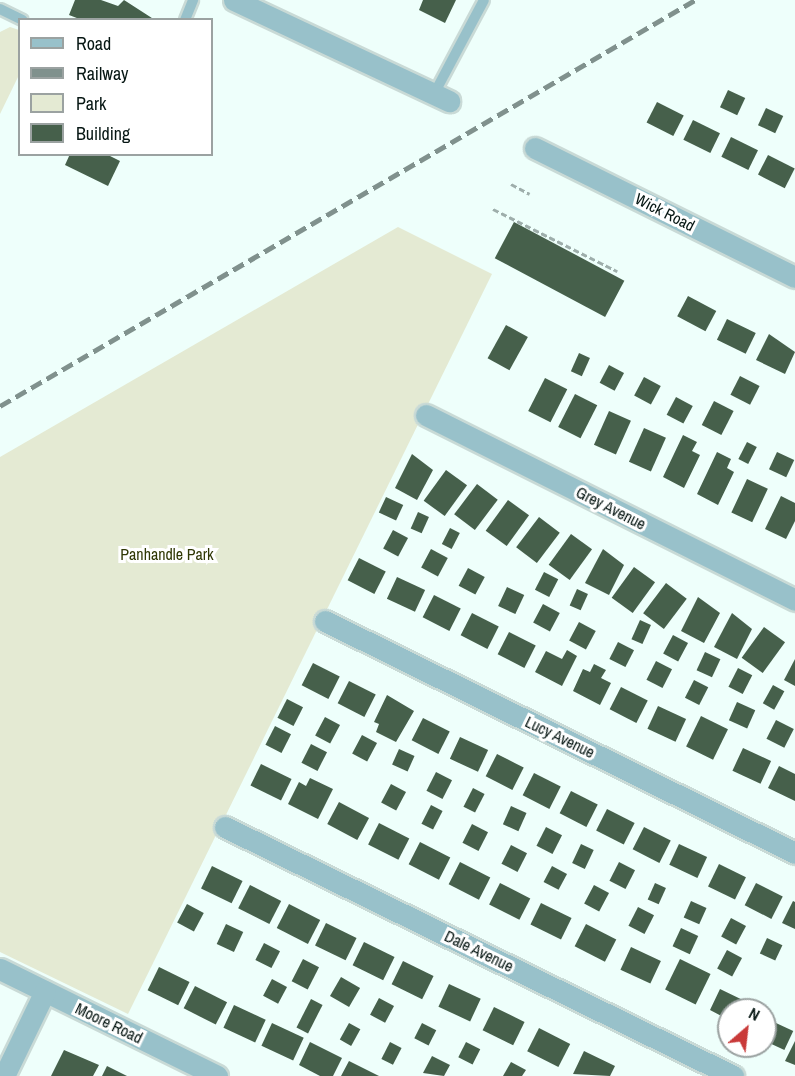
<!DOCTYPE html>
<style>
body{margin:0}
#map{position:relative;width:795px;height:1076px;overflow:hidden;background:#eefffb;font-family:"Archivo Narrow",sans-serif}
div>[style]{position:absolute}
[style*='--x']{left:calc(var(--x)*1px);top:calc(var(--y)*1px);width:calc(var(--w)*1px);rotate:calc(var(--a)*1deg)}
.green>*{inset:0;background:#e4ead3}
.building>*{inset:0;background:#46604b;transform-origin:0 0}
.path>*{height:3px;margin-top:-1.5px;transform-origin:0;background:repeating-linear-gradient(90deg,#9eaeab 0 6px,transparent 0 9px)}
.roads{filter:drop-shadow(2px 0 #c9dad6) drop-shadow(-2px 0 #c9dad6) drop-shadow(0 2px #c9dad6) drop-shadow(0 -2px #c9dad6)}
.service>*{height:10px;margin:-5px;padding:0 5px;transform-origin:5px;border-radius:5px;background:#98c1ca}
.minor>*{height:21px;margin:-10.5px;padding:0 10.5px;transform-origin:10.5px;border-radius:10.5px;background:#98c1ca}
.rail>*{height:4.5px;margin-top:-2.25px;transform-origin:0;background:repeating-linear-gradient(90deg,#80918d 0 12px,transparent 0 18px)}
span{translate:-50% -50%;white-space:nowrap;text-align:center;line-height:1.15;-webkit-text-stroke:6px #fff;paint-order:stroke}
.street-label{font-size:16px;color:#061613}
.park-label{font-size:16px;color:#303805}
.legend{position:absolute;left:18px;top:18px;width:195px;height:138px;box-sizing:border-box;background:#fff;border:2px solid #9ba2a1;margin:0;padding:8px 10px;list-style:none;font-size:18px;color:#061613}
.legend li{display:flex;align-items:center;gap:12px;height:30px}
.legend b{width:30px;border:2px solid #9ba2a1}
.north{position:absolute;left:717px;top:998px;width:60px;height:60px;box-sizing:border-box;background:#fff;border:2px solid #9ba2a1;border-radius:50%;rotate:28deg;font-size:16px;font-weight:700;line-height:24px;text-align:center;color:#061613}
.north::after{content:'';display:block;margin:auto;width:21px;height:27px;background:#c93a39;clip-path:polygon(50% 0,100% 100%,50% 72%,0 100%)}
</style>
<div id="map">
<div class="green">
<i style="clip-path:polygon(10px 27px,19px 30px,19px 75px,0 114px,0 32px)"></i>
<i style="clip-path:polygon(398px 227px,492px 274px,128px 1014px,0 952px,0 457px)"></i>
</div>
<div class="building">
<i style="clip-path:polygon(75px 0,101px 0,118px 6px,124px 0,155px 20px,82px 20px,69px 15px)"></i>
<i style="clip-path:polygon(423px 0,456px 0,445px 23px,419px 10px)"></i>
<i style="left:728px;top:90px;width:19px;height:19px;rotate:25deg"></i>
<i style="left:657px;top:102px;width:30px;height:23px;rotate:27deg"></i>
<i style="left:766px;top:108px;width:19px;height:19px;rotate:25deg"></i>
<i style="left:693px;top:120px;width:30px;height:22px;rotate:26deg"></i>
<i style="left:731px;top:137px;width:30px;height:22px;rotate:26deg"></i>
<i style="clip-path:polygon(70px 154px,106px 154px,120px 161px,108px 186px,65px 165px)"></i>
<i style="left:768px;top:155px;width:30px;height:22px;rotate:27deg"></i>
<i style="left:514px;top:222px;width:125px;height:41px;rotate:28deg"></i>
<i style="left:688px;top:296px;width:32px;height:23px;rotate:28deg"></i>
<i style="left:727px;top:319px;width:32px;height:23px;rotate:26deg"></i>
<i style="left:506px;top:325px;width:25px;height:38px;rotate:29deg"></i>
<i style="clip-path:polygon(769px 334px,795px 352px,785px 374px,756px 360px)"></i>
<i style="left:579px;top:353px;width:12px;height:20px;rotate:24deg"></i>
<i style="left:609px;top:365px;width:17px;height:20px;rotate:28deg"></i>
<i style="left:740px;top:376px;width:22px;height:21px;rotate:27deg"></i>
<i style="left:644px;top:377px;width:19px;height:21px;rotate:28deg"></i>
<i style="left:545px;top:378px;width:25px;height:37px;rotate:27deg"></i>
<i style="left:575px;top:394px;width:25px;height:37px;rotate:27deg"></i>
<i style="left:676px;top:397px;width:19px;height:20px;rotate:28deg"></i>
<i style="left:714px;top:401px;width:22px;height:27px;rotate:27deg"></i>
<i style="left:609px;top:411px;width:24px;height:37px;rotate:24deg"></i>
<i style="left:644px;top:428px;width:24px;height:37px;rotate:24deg"></i>
<i style="clip-path:polygon(683px 435px,697px 442px,692px 451px,700px 455px,684px 488px,663px 477px)"></i>
<i style="left:747px;top:442px;width:11px;height:19px;rotate:27deg"></i>
<i style="clip-path:polygon(717px 452px,731px 459px,727px 468px,734px 472px,718px 505px,697px 494px)"></i>
<i style="left:777px;top:452px;width:19px;height:19px;rotate:25deg"></i>
<i style="clip-path:polygon(412px 454px,433px 470px,417px 500px,395px 488px)"></i>
<i style="left:446px;top:470px;width:26px;height:38px;rotate:36deg"></i>
<i style="left:747px;top:479px;width:23px;height:37px;rotate:25deg"></i>
<i style="left:477px;top:484px;width:26px;height:38px;rotate:37deg"></i>
<i style="clip-path:polygon(781px 496px,795px 503px,795px 521px,786px 539px,765px 529px)"></i>
<i style="left:386px;top:497px;width:19px;height:17px;rotate:25deg"></i>
<i style="left:508px;top:500px;width:26px;height:38px;rotate:36deg"></i>
<i style="left:418px;top:512px;width:12px;height:18px;rotate:24deg"></i>
<i style="left:539px;top:517px;width:26px;height:38px;rotate:37deg"></i>
<i style="left:450px;top:528px;width:11px;height:18px;rotate:27deg"></i>
<i style="left:393px;top:530px;width:17px;height:21px;rotate:28deg"></i>
<i style="left:571px;top:534px;width:26px;height:38px;rotate:36deg"></i>
<i style="left:431px;top:549px;width:19px;height:21px;rotate:28deg"></i>
<i style="clip-path:polygon(603px 549px,624px 565px,609px 595px,585px 583px)"></i>
<i style="left:359px;top:558px;width:30px;height:25px;rotate:27deg"></i>
<i style="left:634px;top:567px;width:26px;height:38px;rotate:36deg"></i>
<i style="left:468px;top:568px;width:19px;height:20px;rotate:28deg"></i>
<i style="left:544px;top:572px;width:16px;height:20px;rotate:27deg"></i>
<i style="left:397px;top:577px;width:31px;height:24px;rotate:25deg"></i>
<i style="left:666px;top:583px;width:26px;height:38px;rotate:37deg"></i>
<i style="left:507px;top:587px;width:19px;height:21px;rotate:25deg"></i>
<i style="left:577px;top:589px;width:12px;height:18px;rotate:24deg"></i>
<i style="left:434px;top:595px;width:30px;height:25px;rotate:27deg"></i>
<i style="clip-path:polygon(698px 597px,720px 613px,704px 643px,681px 631px)"></i>
<i style="left:543px;top:604px;width:19px;height:21px;rotate:28deg"></i>
<i style="left:472px;top:613px;width:30px;height:25px;rotate:27deg"></i>
<i style="clip-path:polygon(732px 613px,752px 629px,737px 659px,714px 647px)"></i>
<i style="left:640px;top:620px;width:12px;height:21px;rotate:24deg"></i>
<i style="left:579px;top:622px;width:19px;height:21px;rotate:28deg"></i>
<i style="left:764px;top:627px;width:26px;height:38px;rotate:36deg"></i>
<i style="left:509px;top:632px;width:30px;height:25px;rotate:27deg"></i>
<i style="left:673px;top:635px;width:17px;height:21px;rotate:28deg"></i>
<i style="left:618px;top:642px;width:18px;height:19px;rotate:27deg"></i>
<i style="clip-path:polygon(567px 650px,577px 656px,562px 686px,535px 672px,546px 651px,562px 659px)"></i>
<i style="left:705px;top:652px;width:17px;height:20px;rotate:25deg"></i>
<i style="clip-path:polygon(795px 659px,795px 686px,784px 680px)"></i>
<i style="left:656px;top:661px;width:18px;height:21px;rotate:27deg"></i>
<i style="left:313px;top:663px;width:30px;height:25px;rotate:27deg"></i>
<i style="clip-path:polygon(594px 664px,606px 670px,601px 678px,611px 683px,600px 705px,573px 691px,583px 669px,590px 672px)"></i>
<i style="left:738px;top:668px;width:16px;height:21px;rotate:27deg"></i>
<i style="left:694px;top:680px;width:16px;height:20px;rotate:27deg"></i>
<i style="left:349px;top:681px;width:30px;height:25px;rotate:27deg"></i>
<i style="left:773px;top:685px;width:13px;height:21px;rotate:29deg"></i>
<i style="left:621px;top:687px;width:30px;height:25px;rotate:27deg"></i>
<i style="clip-path:polygon(387px 695px,414px 711px,396px 742px,376px 732px,379px 724px,374px 722px)"></i>
<i style="left:287px;top:699px;width:18px;height:21px;rotate:27deg"></i>
<i style="left:737px;top:702px;width:20px;height:20px;rotate:24deg"></i>
<i style="left:658px;top:706px;width:31px;height:25px;rotate:25deg"></i>
<i style="left:701px;top:716px;width:30px;height:34px;rotate:26deg"></i>
<i style="left:325px;top:717px;width:17px;height:21px;rotate:28deg"></i>
<i style="left:423px;top:718px;width:30px;height:25px;rotate:27deg"></i>
<i style="left:776px;top:720px;width:20px;height:21px;rotate:27deg"></i>
<i style="left:275px;top:726px;width:18px;height:21px;rotate:27deg"></i>
<i style="left:362px;top:735px;width:17px;height:21px;rotate:28deg"></i>
<i style="left:460px;top:737px;width:31px;height:24px;rotate:25deg"></i>
<i style="left:311px;top:744px;width:18px;height:21px;rotate:27deg"></i>
<i style="left:743px;top:748px;width:31px;height:25px;rotate:25deg"></i>
<i style="left:399px;top:749px;width:17px;height:17px;rotate:24deg"></i>
<i style="left:497px;top:754px;width:30px;height:25px;rotate:27deg"></i>
<i style="left:261px;top:764px;width:34px;height:24px;rotate:26deg"></i>
<i style="clip-path:polygon(779px 766px,795px 774px,795px 801px,768px 788px)"></i>
<i style="left:436px;top:772px;width:18px;height:21px;rotate:27deg"></i>
<i style="left:534px;top:773px;width:30px;height:25px;rotate:27deg"></i>
<i style="clip-path:polygon(310px 778px,333px 789px,318px 819px,288px 804px,299px 782px,306px 786px)"></i>
<i style="left:391px;top:784px;width:17px;height:21px;rotate:28deg"></i>
<i style="left:473px;top:788px;width:13px;height:21px;rotate:27deg"></i>
<i style="left:571px;top:791px;width:30px;height:25px;rotate:27deg"></i>
<i style="left:339px;top:802px;width:34px;height:25px;rotate:28deg"></i>
<i style="left:431px;top:805px;width:13px;height:21px;rotate:27deg"></i>
<i style="left:511px;top:806px;width:17px;height:20px;rotate:24deg"></i>
<i style="left:607px;top:809px;width:31px;height:24px;rotate:27deg"></i>
<i style="left:379px;top:823px;width:34px;height:24px;rotate:27deg"></i>
<i style="left:472px;top:824px;width:18px;height:21px;rotate:27deg"></i>
<i style="left:546px;top:827px;width:18px;height:21px;rotate:27deg"></i>
<i style="left:644px;top:827px;width:30px;height:25px;rotate:27deg"></i>
<i style="left:420px;top:842px;width:34px;height:25px;rotate:27deg"></i>
<i style="left:581px;top:844px;width:14px;height:21px;rotate:25deg"></i>
<i style="left:679px;top:844px;width:31px;height:23px;rotate:25deg"></i>
<i style="left:511px;top:845px;width:18px;height:21px;rotate:27deg"></i>
<i style="left:460px;top:862px;width:34px;height:25px;rotate:27deg"></i>
<i style="left:619px;top:862px;width:18px;height:21px;rotate:27deg"></i>
<i style="left:719px;top:864px;width:30px;height:25px;rotate:26deg"></i>
<i style="left:212px;top:866px;width:34px;height:25px;rotate:26deg"></i>
<i style="left:552px;top:866px;width:17px;height:18px;rotate:28deg"></i>
<i style="left:500px;top:883px;width:34px;height:24px;rotate:27deg"></i>
<i style="left:655px;top:883px;width:12px;height:18px;rotate:24deg"></i>
<i style="left:756px;top:883px;width:30px;height:25px;rotate:27deg"></i>
<i style="left:250px;top:885px;width:35px;height:26px;rotate:27deg"></i>
<i style="left:594px;top:885px;width:17px;height:21px;rotate:28deg"></i>
<i style="left:691px;top:901px;width:17px;height:18px;rotate:24deg"></i>
<i style="clip-path:polygon(793px 901px,795px 902px,795px 929px,782px 923px)"></i>
<i style="left:541px;top:903px;width:34px;height:24px;rotate:26deg"></i>
<i style="left:187px;top:904px;width:19px;height:21px;rotate:28deg"></i>
<i style="left:289px;top:904px;width:35px;height:27px;rotate:27deg"></i>
<i style="left:638px;top:907px;width:18px;height:21px;rotate:27deg"></i>
<i style="left:731px;top:918px;width:17px;height:21px;rotate:28deg"></i>
<i style="left:326px;top:923px;width:34px;height:25px;rotate:26deg"></i>
<i style="left:226px;top:924px;width:19px;height:22px;rotate:25deg"></i>
<i style="left:586px;top:924px;width:34px;height:25px;rotate:27deg"></i>
<i style="left:681px;top:928px;width:19px;height:20px;rotate:25deg"></i>
<i style="left:767px;top:938px;width:17px;height:17px;rotate:25deg"></i>
<i style="left:364px;top:942px;width:34px;height:26px;rotate:26deg"></i>
<i style="left:264px;top:943px;width:18px;height:19px;rotate:27deg"></i>
<i style="left:631px;top:947px;width:33px;height:25px;rotate:25deg"></i>
<i style="left:727px;top:950px;width:17px;height:21px;rotate:28deg"></i>
<i style="left:303px;top:959px;width:18px;height:25px;rotate:27deg"></i>
<i style="left:680px;top:959px;width:34px;height:34px;rotate:26deg"></i>
<i style="left:403px;top:961px;width:34px;height:26px;rotate:26deg"></i>
<i style="left:159px;top:967px;width:34px;height:26px;rotate:26deg"></i>
<i style="left:341px;top:977px;width:22px;height:22px;rotate:30deg"></i>
<i style="left:272px;top:979px;width:17px;height:19px;rotate:28deg"></i>
<i style="left:449px;top:984px;width:35px;height:25px;rotate:25deg"></i>
<i style="left:195px;top:986px;width:36px;height:25px;rotate:27deg"></i>
<i style="clip-path:polygon(720px 989px,751px 1004px,748px 1010px,729px 1010px,729px 1020px,710px 1010px)"></i>
<i style="left:379px;top:998px;width:17px;height:19px;rotate:28deg"></i>
<i style="left:311px;top:999px;width:13px;height:32px;rotate:27deg"></i>
<i style="left:234px;top:1005px;width:35px;height:25px;rotate:25deg"></i>
<i style="left:494px;top:1007px;width:34px;height:26px;rotate:26deg"></i>
<i style="left:272px;top:1023px;width:35px;height:25px;rotate:25deg"></i>
<i style="left:349px;top:1023px;width:13px;height:19px;rotate:29deg"></i>
<i style="left:422px;top:1023px;width:16px;height:17px;rotate:27deg"></i>
<i style="left:776px;top:1023px;width:19px;height:21px;rotate:25deg"></i>
<i style="left:539px;top:1028px;width:35px;height:26px;rotate:27deg"></i>
<i style="clip-path:polygon(795px 1041px,795px 1065px,785px 1061px)"></i>
<i style="clip-path:polygon(310px 1042px,342px 1058px,333px 1076px,320px 1076px,299px 1065px)"></i>
<i style="left:390px;top:1042px;width:13px;height:19px;rotate:27deg"></i>
<i style="left:466px;top:1042px;width:16px;height:17px;rotate:27deg"></i>
<i style="clip-path:polygon(64px 1050px,99px 1065px,93px 1076px,51px 1076px)"></i>
<i style="clip-path:polygon(584px 1051px,615px 1066px,610px 1076px,573px 1074px)"></i>
<i style="clip-path:polygon(432px 1056px,450px 1065px,444px 1076px,423px 1073px)"></i>
<i style="clip-path:polygon(349px 1061px,379px 1076px,341px 1076px)"></i>
<i style="clip-path:polygon(511px 1062px,526px 1070px,522px 1076px,503px 1076px)"></i>
<i style="clip-path:polygon(107px 1066px,127px 1076px,102px 1076px)"></i>
</div>
<div class="path">
<i style="--x:511;--y:184;--w:21;--a:28"></i>
<i style="--x:493;--y:209;--w:139;--a:26.6"></i>
</div>
<div class="roads">
<div class="service">
<i style="--x:0;--y:9;--w:25;--a:26"></i>
<i style="--x:185;--y:20;--w:22;--a:-68"></i>
<i style="--x:434;--y:94;--w:106;--a:-62"></i>
</div>
<div class="minor">
<i style="--x:234;--y:0;--w:238;--a:25.2"></i>
<i style="--x:535;--y:148;--w:290;--a:26.4"></i>
<i style="--x:426;--y:415;--w:413;--a:26.6"></i>
<i style="--x:325;--y:621;--w:524;--a:26.27"></i>
<i style="--x:225;--y:827;--w:566;--a:26.11"></i>
<i style="--x:0;--y:969;--w:242;--a:26.2"></i>
<i style="--x:4;--y:1076;--w:94;--a:-64.2"></i>
</div>
</div>
<div class="rail">
<i style="--x:0;--y:406;--w:805;--a:-30.29"></i>
</div>
<div class="street-label">
<span style="left:665px;top:212px;rotate:27deg">Wick Road</span>
<span style="left:611px;top:508px;rotate:27deg">Grey Avenue</span>
<span style="left:560px;top:737px;rotate:26deg">Lucy Avenue</span>
<span style="left:479px;top:951px;rotate:26deg">Dale Avenue</span>
<span style="left:109px;top:1023px;rotate:26deg">Moore Road</span>
</div>
<div class="park-label">
<span style="left:167px;top:554px">Panhandle Park</span>
</div>
<ul class="legend">
<li><b style="height:8px;background:#98c1ca"></b>Road</li>
<li><b style="height:8px;background:#80918d"></b>Railway</li>
<li><b style="height:16px;background:#e4ead3"></b>Park</li>
<li><b style="height:16px;background:#46604b"></b>Building</li>
</ul>
<div class="north">N</div>
</div>
